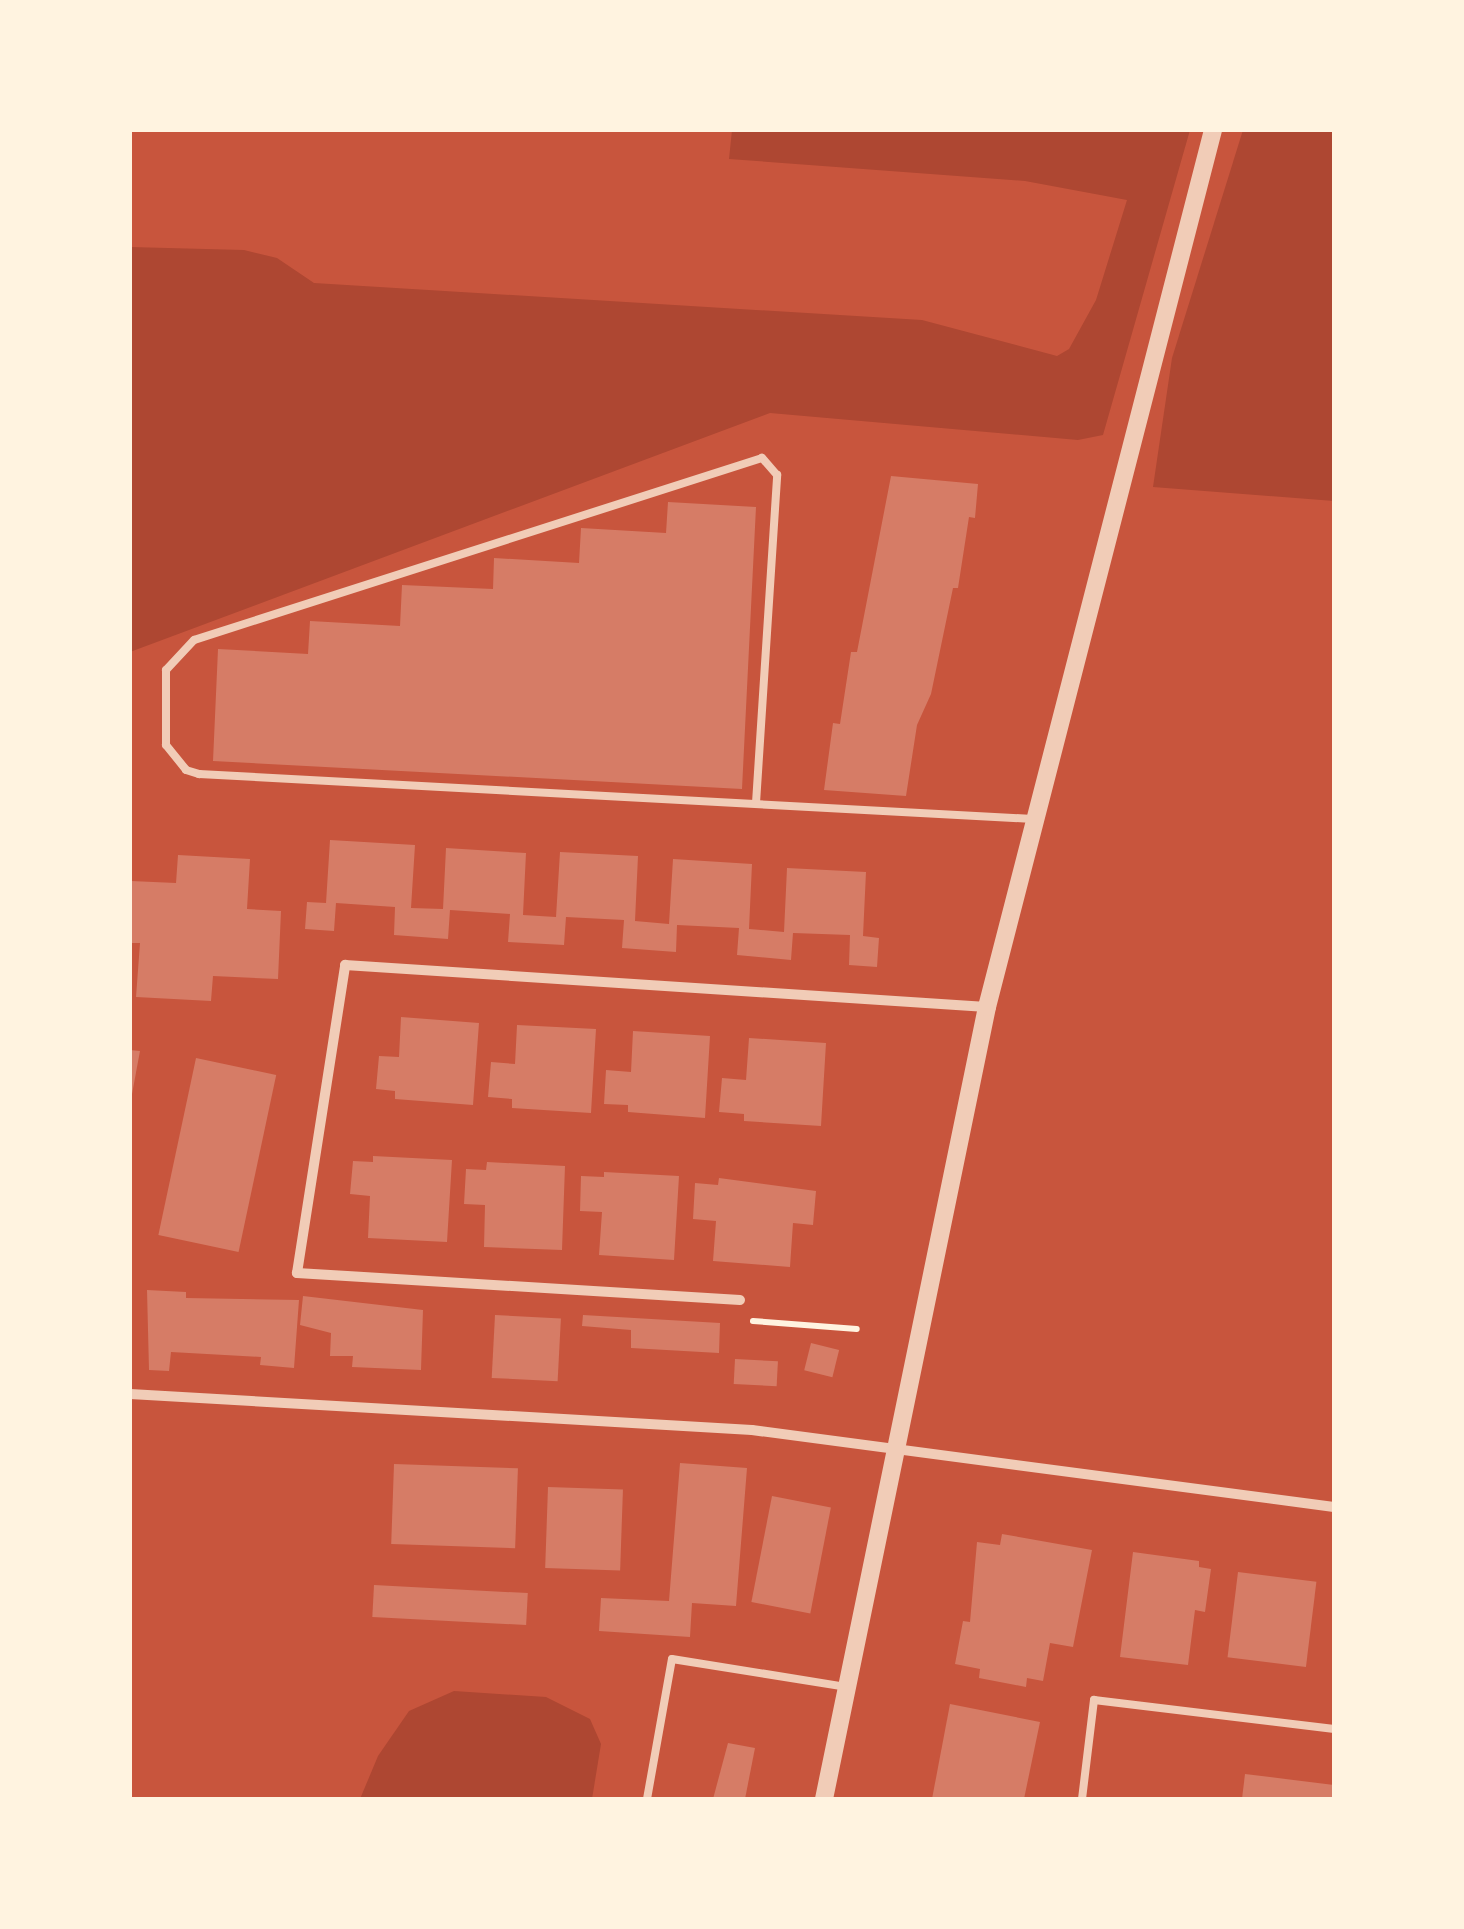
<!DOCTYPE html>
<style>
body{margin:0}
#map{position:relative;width:1464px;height:1929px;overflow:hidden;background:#c8553d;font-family:Overpass,sans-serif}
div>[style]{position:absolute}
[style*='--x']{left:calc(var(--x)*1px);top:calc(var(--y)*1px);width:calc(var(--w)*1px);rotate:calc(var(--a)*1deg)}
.green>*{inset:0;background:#ae4732}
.building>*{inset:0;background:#d67c66;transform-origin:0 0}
.path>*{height:6px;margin:-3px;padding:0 3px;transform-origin:3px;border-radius:3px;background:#fff3e0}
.service>*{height:8px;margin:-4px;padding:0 4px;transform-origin:4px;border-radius:4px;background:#f1ccb7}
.minor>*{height:10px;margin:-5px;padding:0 5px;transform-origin:5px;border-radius:5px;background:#f1ccb7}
.tertiary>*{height:18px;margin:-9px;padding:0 9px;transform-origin:9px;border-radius:9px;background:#f1ccb7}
span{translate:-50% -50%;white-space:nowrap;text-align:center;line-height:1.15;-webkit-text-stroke:8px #fff3e0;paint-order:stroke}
.frame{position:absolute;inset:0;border:132px solid #fff3e0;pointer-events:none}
</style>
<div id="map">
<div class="green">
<i style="clip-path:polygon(732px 130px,1190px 130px,1103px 435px,1078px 440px,770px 413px,130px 652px,130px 247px,244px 250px,277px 258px,314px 283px,922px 320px,1057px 356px,1069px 349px,1096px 300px,1127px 200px,1025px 181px,729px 159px)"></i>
<i style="clip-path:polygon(1243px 130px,1334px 130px,1334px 501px,1153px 487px,1172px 358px)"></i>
<i style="clip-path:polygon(454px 1691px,546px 1697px,590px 1719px,601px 1744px,592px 1799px,360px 1799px,378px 1756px,409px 1711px)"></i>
</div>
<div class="building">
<i style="clip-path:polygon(891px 476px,978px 484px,975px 518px,969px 517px,958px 588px,953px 588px,931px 694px,917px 725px,906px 796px,824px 790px,833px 723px,840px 724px,851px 652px,857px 652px)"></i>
<i style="clip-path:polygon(668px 502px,756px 507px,742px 789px,213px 761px,218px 649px,308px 654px,310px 621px,400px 626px,402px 585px,493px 589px,494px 558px,579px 563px,581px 528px,666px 533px)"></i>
<i style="clip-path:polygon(330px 840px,415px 845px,411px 908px,443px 909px,446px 848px,526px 853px,523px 915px,556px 917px,560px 852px,638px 856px,635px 921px,669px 924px,673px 859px,752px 864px,749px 929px,784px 932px,787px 868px,866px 872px,863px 936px,879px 938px,877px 967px,849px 965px,850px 935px,793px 933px,791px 960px,737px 955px,739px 928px,677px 925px,676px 952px,622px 948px,624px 920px,566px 917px,564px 945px,508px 942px,510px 914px,450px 910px,448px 939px,394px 935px,395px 907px,336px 903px,334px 931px,305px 929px,307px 902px,326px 903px)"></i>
<i style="clip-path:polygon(178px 855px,250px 859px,247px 909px,281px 911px,278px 979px,213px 976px,211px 1001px,136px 997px,140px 943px,130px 943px,131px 881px,176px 883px)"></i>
<i style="clip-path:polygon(401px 1017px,479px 1023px,473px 1105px,395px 1099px,395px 1091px,376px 1089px,379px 1056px,399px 1057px)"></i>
<i style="clip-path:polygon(517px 1025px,596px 1029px,591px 1113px,512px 1108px,512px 1099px,488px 1097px,491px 1062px,515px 1064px)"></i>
<i style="clip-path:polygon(633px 1031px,710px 1036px,705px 1118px,628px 1112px,628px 1105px,604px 1104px,606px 1070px,631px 1072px)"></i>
<i style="clip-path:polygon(749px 1038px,826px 1043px,821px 1126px,744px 1121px,744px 1114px,719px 1112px,722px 1078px,746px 1080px)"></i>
<i style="clip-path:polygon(130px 1050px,140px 1051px,132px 1094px,130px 1094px)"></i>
<i style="left:196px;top:1058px;width:82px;height:181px;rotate:12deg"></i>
<i style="clip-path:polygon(373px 1156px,452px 1160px,447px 1242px,368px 1238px,370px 1196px,350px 1194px,353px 1161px,373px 1162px)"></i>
<i style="clip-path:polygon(487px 1162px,565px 1166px,562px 1250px,484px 1247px,485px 1205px,464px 1204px,466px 1169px,486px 1170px)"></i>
<i style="clip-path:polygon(604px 1172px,679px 1176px,674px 1260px,599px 1255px,602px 1212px,580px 1211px,581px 1176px,604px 1177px)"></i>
<i style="clip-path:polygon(719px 1178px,816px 1191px,813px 1225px,793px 1223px,790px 1267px,713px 1261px,716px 1221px,693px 1219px,695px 1183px,718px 1185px)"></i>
<i style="clip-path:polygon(147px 1290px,186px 1292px,186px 1298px,299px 1300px,294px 1368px,260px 1365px,261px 1357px,171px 1352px,169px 1371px,149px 1370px)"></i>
<i style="clip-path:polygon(303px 1296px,423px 1310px,421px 1370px,352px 1367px,353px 1356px,330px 1356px,331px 1333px,300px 1325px)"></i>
<i style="left:495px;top:1315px;width:66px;height:63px;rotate:3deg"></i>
<i style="clip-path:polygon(583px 1315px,720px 1323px,719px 1353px,631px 1348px,631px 1330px,582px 1326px)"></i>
<i style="left:811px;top:1343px;width:29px;height:28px;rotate:14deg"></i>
<i style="left:735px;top:1359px;width:43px;height:25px;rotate:3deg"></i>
<i style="clip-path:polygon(680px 1463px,747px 1468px,736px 1606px,692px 1603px,690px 1637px,599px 1631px,601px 1598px,669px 1601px)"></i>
<i style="left:394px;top:1464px;width:124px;height:80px;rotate:2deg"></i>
<i style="left:548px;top:1487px;width:75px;height:81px;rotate:2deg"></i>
<i style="left:772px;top:1496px;width:60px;height:108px;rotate:11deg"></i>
<i style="clip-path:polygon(1002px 1534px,1092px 1550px,1073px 1647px,1050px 1643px,1043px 1681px,1027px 1678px,1026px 1687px,979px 1678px,980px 1669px,955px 1664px,963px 1621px,970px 1622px,977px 1542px,1000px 1545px)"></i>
<i style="clip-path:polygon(1133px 1552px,1199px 1561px,1199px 1567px,1211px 1569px,1205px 1612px,1195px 1610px,1188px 1665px,1120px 1657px)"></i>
<i style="left:1238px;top:1572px;width:79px;height:86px;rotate:7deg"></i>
<i style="left:374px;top:1585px;width:154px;height:32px;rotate:3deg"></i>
<i style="clip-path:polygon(950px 1704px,1040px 1722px,1024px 1799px,932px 1799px)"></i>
<i style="clip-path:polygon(728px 1743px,755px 1748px,745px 1799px,713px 1799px)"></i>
<i style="clip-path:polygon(1245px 1774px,1334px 1785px,1334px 1799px,1242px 1799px)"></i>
</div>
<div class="path">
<i style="--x:753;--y:1321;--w:104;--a:4.4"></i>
</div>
<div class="service">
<i style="--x:756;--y:803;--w:329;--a:-86.3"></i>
<i style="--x:777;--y:475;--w:23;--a:-131"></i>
<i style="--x:762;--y:458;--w:596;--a:162.23"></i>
<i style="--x:194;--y:640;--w:41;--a:133"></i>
<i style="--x:166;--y:670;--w:75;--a:90"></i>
<i style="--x:166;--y:745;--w:32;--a:51"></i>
<i style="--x:186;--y:770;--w:14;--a:17"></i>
<i style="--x:199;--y:774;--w:835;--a:3.09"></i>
<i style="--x:647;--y:1799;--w:142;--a:-79.9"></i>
<i style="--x:672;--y:1659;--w:176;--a:9.1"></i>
<i style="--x:1082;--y:1799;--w:100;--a:-83.1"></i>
<i style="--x:1094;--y:1700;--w:242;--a:6.9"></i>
</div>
<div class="minor">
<i style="--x:740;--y:1300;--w:444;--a:-176.5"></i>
<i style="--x:297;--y:1273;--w:312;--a:-81.1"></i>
<i style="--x:345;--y:965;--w:643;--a:3.74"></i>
<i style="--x:130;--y:1394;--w:623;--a:3.31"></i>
<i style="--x:752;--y:1430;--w:587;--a:7.54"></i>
</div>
<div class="tertiary">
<i style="--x:824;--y:1799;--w:809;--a:-78.37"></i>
<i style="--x:987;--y:1007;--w:906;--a:-75.55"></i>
</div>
<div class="frame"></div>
</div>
